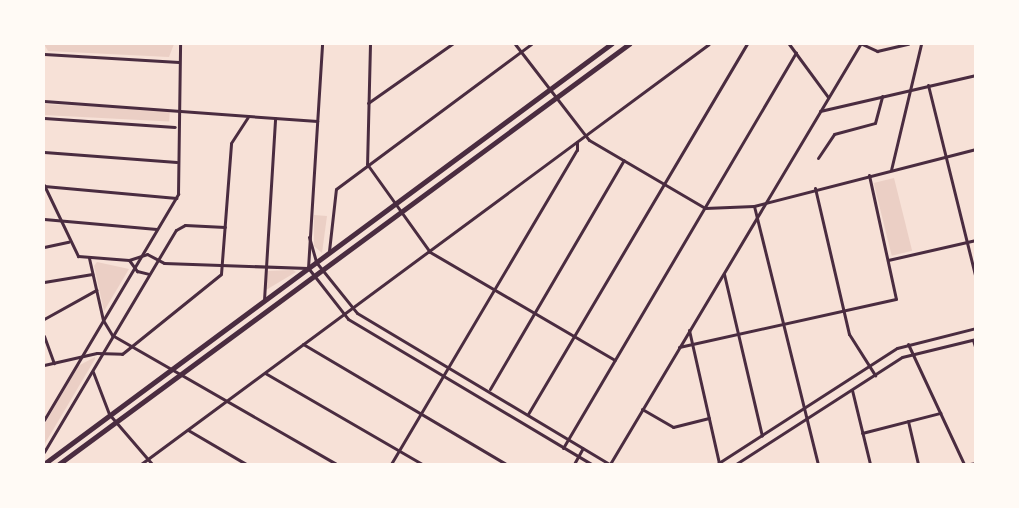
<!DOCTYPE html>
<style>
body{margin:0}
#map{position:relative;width:1019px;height:508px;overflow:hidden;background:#f7e1d7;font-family:Roboto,sans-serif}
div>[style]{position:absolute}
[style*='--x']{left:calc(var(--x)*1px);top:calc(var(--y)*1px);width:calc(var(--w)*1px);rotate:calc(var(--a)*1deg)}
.green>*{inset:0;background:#ebcfc5;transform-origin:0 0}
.minor>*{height:3px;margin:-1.5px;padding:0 1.5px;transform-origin:1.5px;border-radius:1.5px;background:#4a2c40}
.secondary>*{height:4.5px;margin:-2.25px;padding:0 2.25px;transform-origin:2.25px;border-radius:2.25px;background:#4a2c40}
span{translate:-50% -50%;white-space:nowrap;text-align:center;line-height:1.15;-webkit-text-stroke:6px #fffaf5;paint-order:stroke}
.frame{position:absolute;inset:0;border:45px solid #fffaf5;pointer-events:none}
</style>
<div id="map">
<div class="green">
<i style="clip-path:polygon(44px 44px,174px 44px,169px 57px,48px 51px)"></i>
<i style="left:44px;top:104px;width:126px;height:11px;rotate:3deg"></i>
<i style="left:894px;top:178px;width:75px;height:21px;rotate:76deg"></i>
<i style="clip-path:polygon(314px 215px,327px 216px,322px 253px,314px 246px)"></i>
<i style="clip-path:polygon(97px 262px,129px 269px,104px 311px,94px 266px)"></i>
<i style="clip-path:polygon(293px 270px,296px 272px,266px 290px,266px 271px)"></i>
<i style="clip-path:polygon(95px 357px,95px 359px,44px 445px,44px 425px,78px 366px)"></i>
</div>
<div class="minor">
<i style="--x:370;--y:44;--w:120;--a:91.4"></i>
<i style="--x:367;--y:164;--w:108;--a:54.4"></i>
<i style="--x:430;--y:252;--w:214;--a:30.3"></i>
<i style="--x:515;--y:44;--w:121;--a:52.4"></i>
<i style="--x:589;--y:140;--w:134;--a:30.4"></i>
<i style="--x:705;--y:208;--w:49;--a:-2.3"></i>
<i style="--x:754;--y:206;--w:229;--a:-14.4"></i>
<i style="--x:789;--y:44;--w:66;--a:53.7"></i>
<i style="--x:862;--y:44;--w:17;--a:25"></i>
<i style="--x:877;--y:51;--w:32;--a:-13"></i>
<i style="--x:44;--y:54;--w:135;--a:3.4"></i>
<i style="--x:928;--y:85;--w:200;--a:76.1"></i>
<i style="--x:44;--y:101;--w:274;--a:4.2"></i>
<i style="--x:368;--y:103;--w:103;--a:-35.1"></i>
<i style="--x:820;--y:111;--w:160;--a:-13"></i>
<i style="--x:44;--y:118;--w:131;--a:3.9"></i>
<i style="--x:44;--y:152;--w:133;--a:4.3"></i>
<i style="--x:818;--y:158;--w:29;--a:-56"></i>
<i style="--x:834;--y:134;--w:42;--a:-15"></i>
<i style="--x:875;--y:123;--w:28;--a:-75"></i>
<i style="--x:891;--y:170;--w:130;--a:-76.6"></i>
<i style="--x:44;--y:185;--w:79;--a:64.4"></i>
<i style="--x:78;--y:256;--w:51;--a:4.5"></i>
<i style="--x:129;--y:260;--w:19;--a:-18"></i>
<i style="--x:147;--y:254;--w:19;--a:28"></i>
<i style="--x:164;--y:263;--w:144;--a:2"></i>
<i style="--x:44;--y:186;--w:133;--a:5.2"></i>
<i style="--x:815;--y:188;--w:150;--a:76.9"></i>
<i style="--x:849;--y:334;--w:49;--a:57.6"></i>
<i style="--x:754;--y:206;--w:266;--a:76.1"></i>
<i style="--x:44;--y:219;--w:113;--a:5.1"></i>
<i style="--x:309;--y:237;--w:26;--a:74"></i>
<i style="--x:316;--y:262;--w:65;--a:51.2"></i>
<i style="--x:357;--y:313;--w:294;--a:30.9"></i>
<i style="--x:44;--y:247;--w:25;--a:-12"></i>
<i style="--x:329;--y:251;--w:62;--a:-83.6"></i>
<i style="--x:336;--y:189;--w:243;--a:-36.6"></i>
<i style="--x:89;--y:258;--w:64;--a:77.3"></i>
<i style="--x:103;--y:320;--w:17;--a:59"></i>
<i style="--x:112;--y:335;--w:258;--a:29.9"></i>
<i style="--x:129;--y:260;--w:14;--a:54"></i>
<i style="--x:137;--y:271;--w:12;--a:14"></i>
<i style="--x:888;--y:260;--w:90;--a:-12.8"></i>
<i style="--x:308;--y:268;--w:224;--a:-86.4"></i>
<i style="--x:309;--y:269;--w:63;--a:52"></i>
<i style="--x:348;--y:319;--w:283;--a:30.8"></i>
<i style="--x:724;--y:274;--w:166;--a:76.8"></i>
<i style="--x:44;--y:282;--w:49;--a:-9.5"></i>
<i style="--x:264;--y:300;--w:182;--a:-86.5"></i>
<i style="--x:44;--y:319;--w:60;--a:-29.1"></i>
<i style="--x:689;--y:330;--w:136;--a:77.3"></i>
<i style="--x:44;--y:336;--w:29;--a:70"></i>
<i style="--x:973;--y:340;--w:10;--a:73"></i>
<i style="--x:303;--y:344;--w:236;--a:30.6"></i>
<i style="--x:908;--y:344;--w:132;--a:65"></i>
<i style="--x:679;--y:347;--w:222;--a:-12.5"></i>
<i style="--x:896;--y:299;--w:127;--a:-102.3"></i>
<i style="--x:44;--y:365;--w:54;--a:-12.8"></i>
<i style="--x:97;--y:353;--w:25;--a:2"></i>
<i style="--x:122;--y:354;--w:127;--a:-38.9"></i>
<i style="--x:221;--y:274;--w:131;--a:-85.6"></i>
<i style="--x:231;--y:143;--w:31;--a:-57"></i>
<i style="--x:93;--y:372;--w:45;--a:69.1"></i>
<i style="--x:109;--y:414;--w:66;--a:49.3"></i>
<i style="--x:265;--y:373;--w:181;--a:30.1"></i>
<i style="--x:490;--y:389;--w:265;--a:-59.7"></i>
<i style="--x:852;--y:390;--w:76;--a:76.3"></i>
<i style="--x:642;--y:409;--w:36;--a:30"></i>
<i style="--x:673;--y:427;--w:37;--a:-14"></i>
<i style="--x:528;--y:414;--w:430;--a:-59.4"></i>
<i style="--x:44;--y:420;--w:263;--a:-59.3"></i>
<i style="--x:178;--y:194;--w:150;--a:-89.2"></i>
<i style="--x:908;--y:421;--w:44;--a:76.9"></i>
<i style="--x:188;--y:430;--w:67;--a:30.4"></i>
<i style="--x:862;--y:433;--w:81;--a:-14.4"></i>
<i style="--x:563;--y:448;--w:459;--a:-59.5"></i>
<i style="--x:44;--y:452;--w:258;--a:-59.3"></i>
<i style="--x:176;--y:230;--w:10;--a:-29"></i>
<i style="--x:185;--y:225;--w:40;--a:2.9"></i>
<i style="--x:141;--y:464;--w:706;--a:-36.48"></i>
<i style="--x:391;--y:464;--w:365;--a:-59.4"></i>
<i style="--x:577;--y:150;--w:8;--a:-90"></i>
<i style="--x:574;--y:464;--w:18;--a:-61"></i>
<i style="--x:610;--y:464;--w:489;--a:-59.2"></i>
<i style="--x:717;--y:464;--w:214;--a:-32.8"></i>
<i style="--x:897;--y:348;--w:81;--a:-14.2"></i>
<i style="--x:736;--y:464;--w:197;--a:-32.8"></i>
<i style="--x:902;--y:357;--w:76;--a:-13.7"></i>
<i style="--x:970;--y:464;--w:6;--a:-9"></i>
</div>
<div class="secondary">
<i style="--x:44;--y:464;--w:706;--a:-36.53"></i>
<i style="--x:59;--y:464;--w:708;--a:-36.38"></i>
</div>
<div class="frame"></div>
</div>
